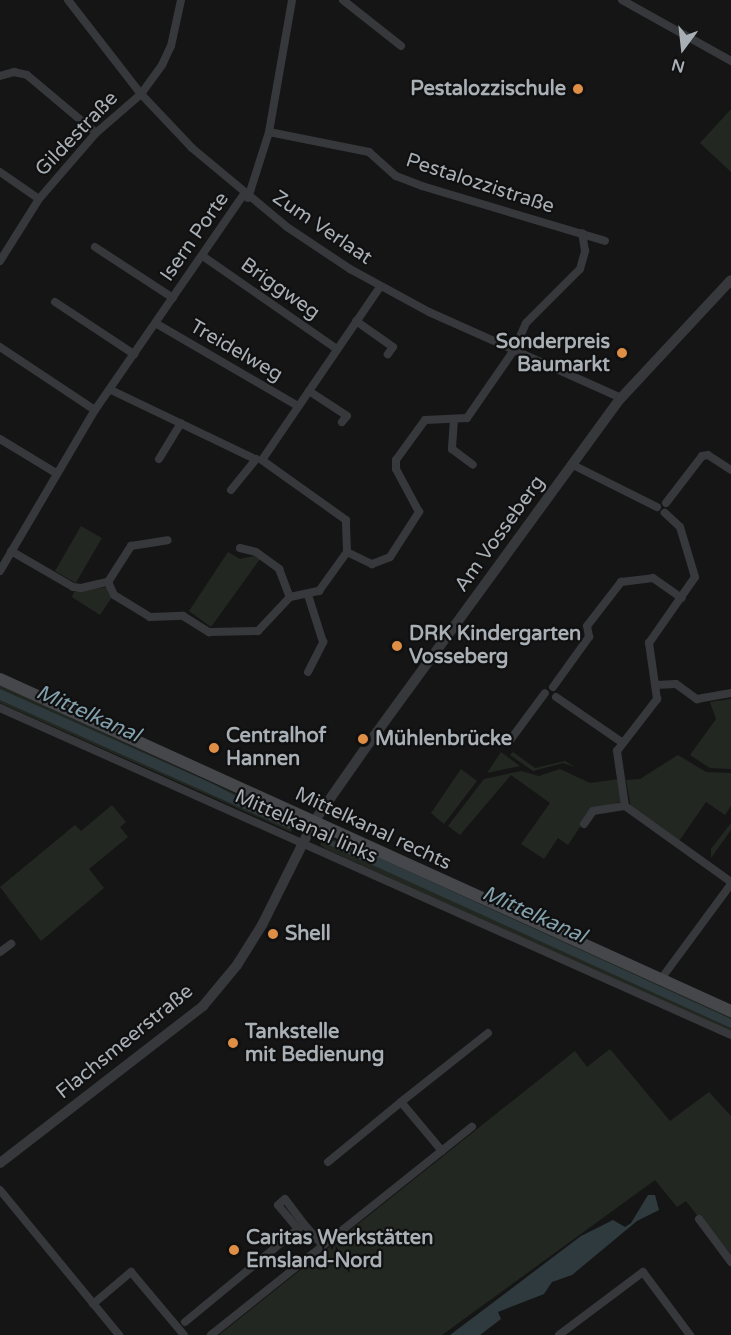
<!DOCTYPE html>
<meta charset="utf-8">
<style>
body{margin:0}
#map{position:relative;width:731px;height:1335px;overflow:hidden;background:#151516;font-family:"Varela Round",sans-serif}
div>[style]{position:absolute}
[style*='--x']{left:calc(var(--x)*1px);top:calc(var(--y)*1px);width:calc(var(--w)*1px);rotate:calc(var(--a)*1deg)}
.green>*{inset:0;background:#222821;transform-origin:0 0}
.water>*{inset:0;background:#2f3a3e}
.minor>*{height:8px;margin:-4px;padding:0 4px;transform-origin:4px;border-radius:4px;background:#36383b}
.tertiary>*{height:10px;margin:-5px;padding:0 5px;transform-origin:5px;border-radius:5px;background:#36383b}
.secondary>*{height:12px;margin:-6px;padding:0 6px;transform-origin:6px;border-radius:6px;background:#45474b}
.dots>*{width:16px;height:16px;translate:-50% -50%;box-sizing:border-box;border:3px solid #101011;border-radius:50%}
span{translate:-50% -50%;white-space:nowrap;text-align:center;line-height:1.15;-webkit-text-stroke:4.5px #101011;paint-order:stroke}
.poi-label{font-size:20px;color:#a8afb5;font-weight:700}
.right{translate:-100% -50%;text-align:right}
.left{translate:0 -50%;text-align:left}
.street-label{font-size:20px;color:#a8afb5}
.water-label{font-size:21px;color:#83a1ad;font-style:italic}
.north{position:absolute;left:653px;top:18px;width:60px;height:60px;-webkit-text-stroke:4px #101011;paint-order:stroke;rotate:195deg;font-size:16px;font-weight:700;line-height:24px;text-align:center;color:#a8afb5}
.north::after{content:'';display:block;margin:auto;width:21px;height:27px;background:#a8afb5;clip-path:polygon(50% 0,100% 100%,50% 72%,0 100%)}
</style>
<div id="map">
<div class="green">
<i style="clip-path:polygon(731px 109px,731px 172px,700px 143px)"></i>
<i style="left:81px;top:526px;width:24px;height:52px;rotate:30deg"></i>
<i style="clip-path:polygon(228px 552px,240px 559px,254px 556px,260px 559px,211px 627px,189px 611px)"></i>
<i style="clip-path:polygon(107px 587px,112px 597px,100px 615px,72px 597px,74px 592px)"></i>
<i style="clip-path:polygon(0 685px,295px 821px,291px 832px,0 703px)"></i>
<i style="clip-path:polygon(731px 699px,731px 769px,710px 768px,690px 755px,716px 719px,710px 702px)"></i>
<i style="clip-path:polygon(501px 752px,520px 766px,487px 773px)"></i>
<i style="clip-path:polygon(513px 752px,535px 768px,565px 761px,575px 767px,563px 763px,533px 771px,510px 755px)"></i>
<i style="clip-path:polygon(678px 755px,706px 772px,731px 773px,731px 806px,725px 815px,706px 802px,679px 841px,631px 808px,626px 780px,640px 779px)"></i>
<i style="clip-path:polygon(461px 769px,477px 781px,444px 824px,431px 813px)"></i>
<i style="clip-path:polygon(560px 769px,590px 783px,619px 779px,623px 801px,592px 809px,568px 845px,558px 838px,544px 859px,521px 844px,550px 803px,511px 775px,460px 835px,448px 826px,484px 779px,521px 771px,539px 776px)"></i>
<i style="clip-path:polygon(112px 805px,126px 822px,120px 827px,128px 837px,89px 869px,104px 888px,41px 941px,0 887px,75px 825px,81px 831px)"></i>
<i style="clip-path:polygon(731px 823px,731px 830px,711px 858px,711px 849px)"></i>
<i style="clip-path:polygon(324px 835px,731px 1016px,731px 1033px,326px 849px,320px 845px)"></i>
<i style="clip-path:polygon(610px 1049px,670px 1121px,709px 1092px,731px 1116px,731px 1260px,686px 1201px,677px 1207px,655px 1180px,442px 1335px,219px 1335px,575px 1051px,587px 1067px)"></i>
</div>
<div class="water">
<i style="clip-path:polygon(0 689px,209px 782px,292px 825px,290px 829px,237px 806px,0 700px)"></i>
<i style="clip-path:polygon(324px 838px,380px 858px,731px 1019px,731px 1028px,322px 842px)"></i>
<i style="clip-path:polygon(648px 1195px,655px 1195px,659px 1210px,637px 1221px,572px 1275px,552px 1282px,544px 1294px,498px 1312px,501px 1319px,480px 1335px,450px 1335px,581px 1236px,613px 1220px,625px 1227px,631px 1223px)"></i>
</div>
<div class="minor">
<i style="--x:68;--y:0;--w:119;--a:52.2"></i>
<i style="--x:141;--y:94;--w:74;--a:46.6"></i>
<i style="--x:192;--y:148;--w:124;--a:39.7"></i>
<i style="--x:287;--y:227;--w:76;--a:33.7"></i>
<i style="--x:350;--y:269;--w:90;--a:28.6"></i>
<i style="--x:429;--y:312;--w:210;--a:24.1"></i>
<i style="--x:343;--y:0;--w:74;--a:38.4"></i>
<i style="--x:622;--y:0;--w:125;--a:29.2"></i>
<i style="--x:0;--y:76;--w:15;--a:-16"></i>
<i style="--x:14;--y:72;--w:13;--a:13"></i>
<i style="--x:27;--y:75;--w:90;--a:40"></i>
<i style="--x:269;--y:132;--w:102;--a:11.3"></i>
<i style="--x:369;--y:152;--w:36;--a:42"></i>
<i style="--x:396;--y:176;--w:28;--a:21"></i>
<i style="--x:422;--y:186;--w:191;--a:16.7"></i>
<i style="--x:0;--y:172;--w:47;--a:34.7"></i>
<i style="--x:248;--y:198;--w:69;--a:-72.3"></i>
<i style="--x:269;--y:132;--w:134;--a:-80.1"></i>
<i style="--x:95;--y:247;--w:93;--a:33.2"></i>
<i style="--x:204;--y:257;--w:162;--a:34.7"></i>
<i style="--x:0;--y:261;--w:73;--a:-57.8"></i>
<i style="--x:39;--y:199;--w:87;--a:-49.2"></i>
<i style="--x:96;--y:133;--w:60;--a:-40.9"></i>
<i style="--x:141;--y:94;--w:36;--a:-54"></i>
<i style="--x:162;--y:65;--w:21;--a:-65"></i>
<i style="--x:171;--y:46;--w:47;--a:-77.7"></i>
<i style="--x:55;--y:302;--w:95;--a:33.4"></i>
<i style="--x:356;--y:321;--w:45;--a:35.1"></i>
<i style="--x:393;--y:347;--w:9;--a:126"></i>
<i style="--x:157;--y:324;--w:163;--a:30.2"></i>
<i style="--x:0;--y:347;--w:114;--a:33.6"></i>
<i style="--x:111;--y:390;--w:157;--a:25.6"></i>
<i style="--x:309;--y:391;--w:45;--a:33.3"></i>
<i style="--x:347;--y:416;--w:8;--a:130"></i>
<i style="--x:454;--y:419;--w:30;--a:94"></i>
<i style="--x:452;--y:449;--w:26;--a:37"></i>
<i style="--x:0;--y:439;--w:66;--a:31.3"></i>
<i style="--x:159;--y:459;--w:42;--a:-58.6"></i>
<i style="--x:573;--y:465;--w:94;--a:26.6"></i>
<i style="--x:231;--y:490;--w:40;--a:-51"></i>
<i style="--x:666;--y:503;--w:59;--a:-52.5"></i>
<i style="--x:702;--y:456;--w:6;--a:-9"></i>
<i style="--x:708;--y:455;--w:27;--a:33"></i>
<i style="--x:240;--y:548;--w:16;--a:14"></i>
<i style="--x:256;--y:552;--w:29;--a:36"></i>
<i style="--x:279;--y:569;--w:30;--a:69"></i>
<i style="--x:11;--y:551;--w:72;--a:30.1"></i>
<i style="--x:73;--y:587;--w:8;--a:7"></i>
<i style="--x:81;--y:588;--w:28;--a:-13"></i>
<i style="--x:108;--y:582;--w:43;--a:-57.4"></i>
<i style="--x:131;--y:546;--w:37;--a:-9"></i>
<i style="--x:347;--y:552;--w:28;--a:26"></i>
<i style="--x:372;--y:564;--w:19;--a:-21"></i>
<i style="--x:390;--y:557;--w:54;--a:-57.2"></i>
<i style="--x:419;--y:512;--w:49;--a:-118.1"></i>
<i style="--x:396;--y:469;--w:9;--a:-90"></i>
<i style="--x:396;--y:460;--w:49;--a:-54.1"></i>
<i style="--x:425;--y:420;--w:42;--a:-2.7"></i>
<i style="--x:467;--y:418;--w:83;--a:-55.3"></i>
<i style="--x:514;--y:350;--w:30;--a:-66"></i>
<i style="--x:526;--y:323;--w:76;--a:-45"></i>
<i style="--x:580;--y:269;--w:19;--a:-74"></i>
<i style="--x:585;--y:251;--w:18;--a:-99"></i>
<i style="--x:0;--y:571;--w:187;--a:-59.5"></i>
<i style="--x:95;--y:410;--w:262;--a:-55.4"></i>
<i style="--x:108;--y:582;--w:14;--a:65"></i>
<i style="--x:114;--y:595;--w:42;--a:31.4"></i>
<i style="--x:150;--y:617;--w:33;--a:-2"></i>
<i style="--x:183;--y:616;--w:31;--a:32"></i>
<i style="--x:209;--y:632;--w:49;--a:-1.2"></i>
<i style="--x:258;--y:631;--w:47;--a:-46.7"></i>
<i style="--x:290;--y:597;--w:30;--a:-12"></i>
<i style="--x:319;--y:591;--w:48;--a:-54.3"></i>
<i style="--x:347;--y:552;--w:32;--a:-92"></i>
<i style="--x:346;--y:520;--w:103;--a:-144.5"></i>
<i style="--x:262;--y:460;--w:209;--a:-55.7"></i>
<i style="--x:308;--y:672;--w:34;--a:-63"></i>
<i style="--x:323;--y:642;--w:49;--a:-107.7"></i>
<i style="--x:656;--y:685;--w:20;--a:-3"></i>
<i style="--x:676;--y:684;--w:26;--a:36"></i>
<i style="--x:697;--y:699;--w:35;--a:-10"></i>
<i style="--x:553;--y:687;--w:62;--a:-54.2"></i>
<i style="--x:589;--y:637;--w:11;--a:-100"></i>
<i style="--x:587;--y:626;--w:56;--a:-52.3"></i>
<i style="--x:621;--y:582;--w:32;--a:-7"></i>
<i style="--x:653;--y:578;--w:35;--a:35"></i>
<i style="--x:556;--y:697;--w:81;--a:34.5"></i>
<i style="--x:0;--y:708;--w:801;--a:24.1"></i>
<i style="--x:508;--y:743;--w:62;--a:-53.5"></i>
<i style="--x:625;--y:806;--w:130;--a:35.6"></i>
<i style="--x:584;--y:824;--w:16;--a:-55"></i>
<i style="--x:593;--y:811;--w:32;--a:-9"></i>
<i style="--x:625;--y:806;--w:56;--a:-98.3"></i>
<i style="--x:617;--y:751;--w:66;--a:-52.4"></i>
<i style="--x:657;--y:699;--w:57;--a:-98.1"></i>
<i style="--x:649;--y:643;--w:80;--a:-55.1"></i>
<i style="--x:695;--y:577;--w:52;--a:-106.7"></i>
<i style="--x:680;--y:527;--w:21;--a:-137"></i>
<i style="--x:0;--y:952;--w:14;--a:-36"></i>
<i style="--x:661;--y:979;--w:118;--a:-53.6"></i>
<i style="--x:442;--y:1151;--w:64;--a:-129.9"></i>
<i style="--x:401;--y:1102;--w:111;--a:-38.4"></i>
<i style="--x:328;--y:1162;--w:94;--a:-39.4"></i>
<i style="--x:0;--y:1190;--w:188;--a:50.6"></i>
<i style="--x:699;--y:1219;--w:54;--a:53.3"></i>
<i style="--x:298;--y:1229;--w:31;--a:-130"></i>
<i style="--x:278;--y:1205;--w:9;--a:-41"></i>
<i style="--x:285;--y:1199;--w:31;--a:53"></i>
<i style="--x:93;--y:1304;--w:50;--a:-40.1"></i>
<i style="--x:131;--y:1272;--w:82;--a:49.9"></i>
<i style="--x:185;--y:1322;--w:154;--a:-39.5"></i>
<i style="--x:304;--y:1224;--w:29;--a:49"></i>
<i style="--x:211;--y:1335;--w:334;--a:-38.6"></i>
<i style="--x:559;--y:1335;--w:105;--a:-36.9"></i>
<i style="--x:643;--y:1272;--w:79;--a:53.3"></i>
</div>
<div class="tertiary">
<i style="--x:0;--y:1163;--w:257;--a:-37.7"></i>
<i style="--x:203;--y:1006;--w:53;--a:-50.3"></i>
<i style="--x:237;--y:965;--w:47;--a:-58"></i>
<i style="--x:262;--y:925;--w:114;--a:-63.4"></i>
<i style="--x:313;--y:823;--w:98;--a:-55"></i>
<i style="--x:369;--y:743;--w:427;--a:-53.9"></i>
<i style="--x:621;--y:398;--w:161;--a:-47"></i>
</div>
<div class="secondary">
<i style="--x:0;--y:679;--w:803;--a:24.43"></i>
</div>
<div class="dots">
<i style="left:578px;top:89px;background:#df8e45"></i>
<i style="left:622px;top:353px;background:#df8e45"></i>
<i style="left:397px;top:646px;background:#df8e45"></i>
<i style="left:363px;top:739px;background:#df8e45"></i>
<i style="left:214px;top:748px;background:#df8e45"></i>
<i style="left:273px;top:934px;background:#df8e45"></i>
<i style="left:233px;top:1043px;background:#df8e45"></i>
<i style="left:234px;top:1250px;background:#df8e45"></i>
</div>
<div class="poi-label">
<span class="right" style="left:566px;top:89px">Pestalozzischule</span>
<span class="right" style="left:610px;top:354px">Sonderpreis<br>Baumarkt</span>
<span class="left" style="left:409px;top:646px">DRK Kindergarten<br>Vosseberg</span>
<span class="left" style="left:226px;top:748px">Centralhof<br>Hannen</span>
<span class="left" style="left:375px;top:739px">Mühlenbrücke</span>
<span class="left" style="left:285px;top:934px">Shell</span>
<span class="left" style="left:245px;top:1044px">Tankstelle<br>mit Bedienung</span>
<span class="left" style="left:246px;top:1250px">Caritas Werkstätten<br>Emsland-Nord</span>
</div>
<div class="street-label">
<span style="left:77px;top:134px;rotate:-46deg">Gildestraße</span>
<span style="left:480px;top:184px;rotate:18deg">Pestalozzistraße</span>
<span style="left:322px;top:228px;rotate:34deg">Zum Verlaat</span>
<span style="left:195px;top:237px;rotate:-55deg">Isern Porte</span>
<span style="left:280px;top:289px;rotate:35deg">Briggweg</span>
<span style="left:236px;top:351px;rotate:30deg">Treidelweg</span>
<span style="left:500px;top:534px;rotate:-54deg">Am Vosseberg</span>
<span style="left:306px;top:827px;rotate:24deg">Mittelkanal links</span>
<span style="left:373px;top:829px;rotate:25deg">Mittelkanal rechts</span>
<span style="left:125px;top:1042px;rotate:-39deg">Flachsmeerstraße</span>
</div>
<div class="water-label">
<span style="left:88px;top:714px;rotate:24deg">Mittelkanal</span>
<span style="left:534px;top:915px;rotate:24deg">Mittelkanal</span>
</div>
<div class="north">N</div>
</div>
